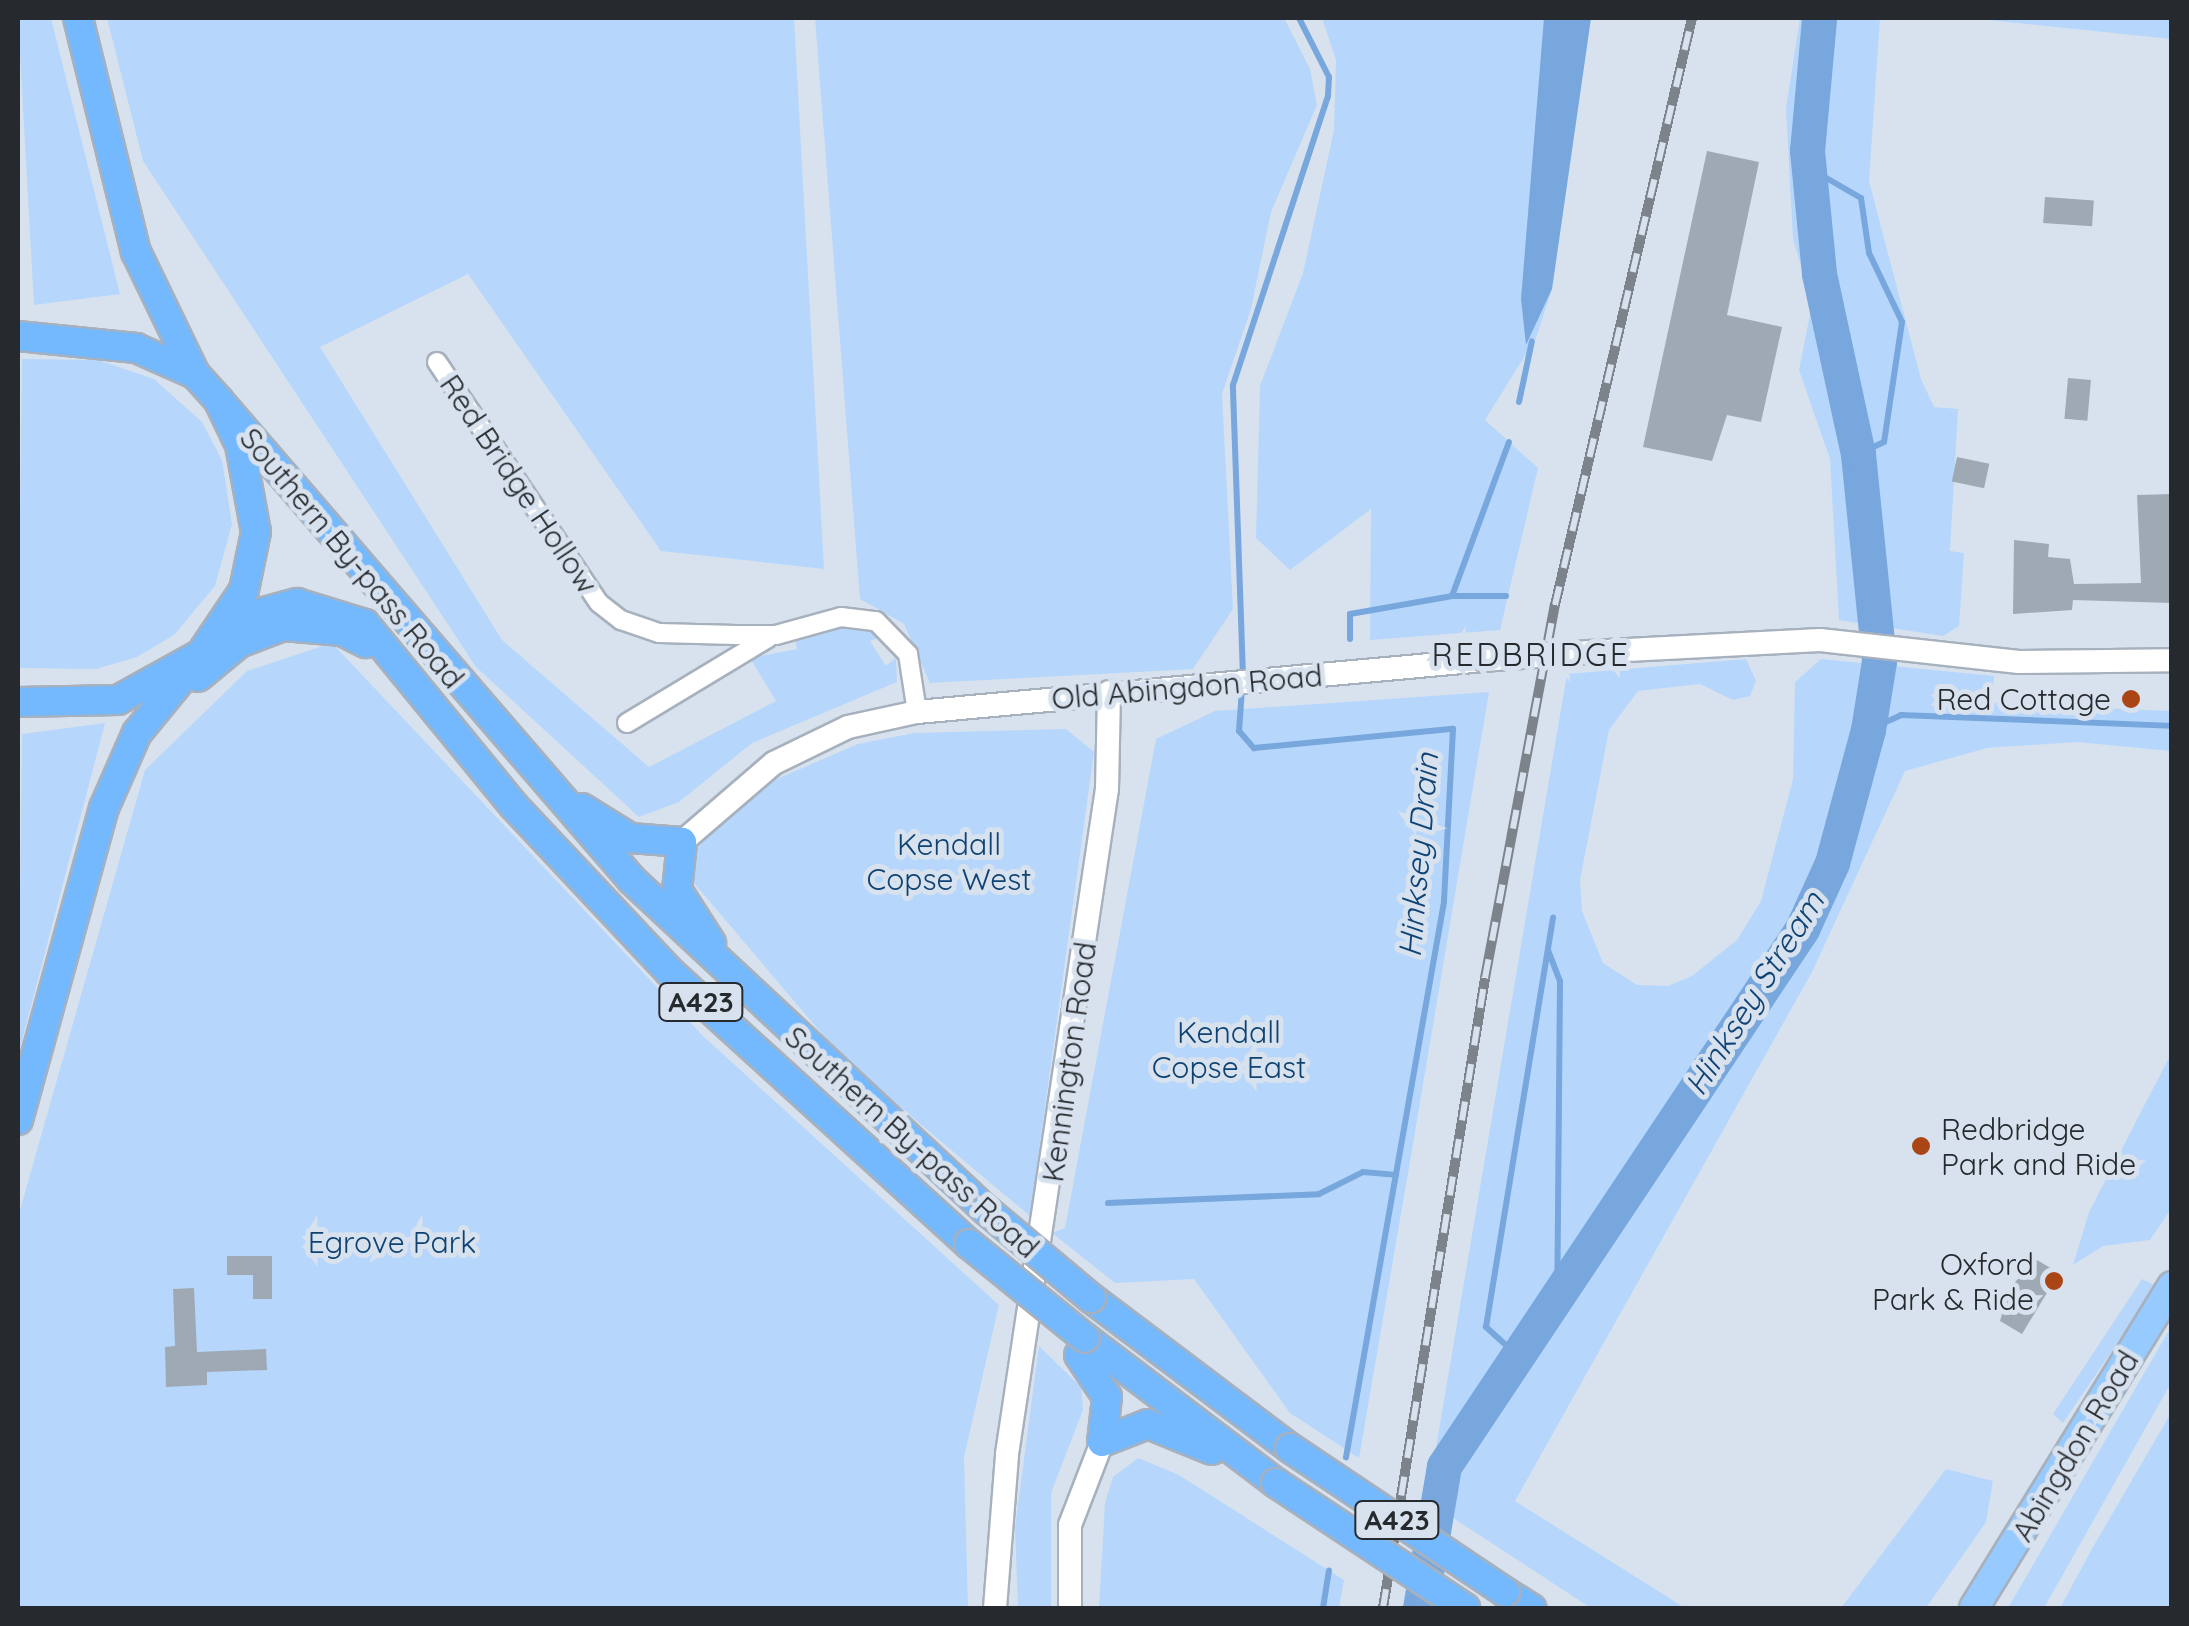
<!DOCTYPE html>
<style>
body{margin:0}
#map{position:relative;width:2189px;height:1626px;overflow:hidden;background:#d8e2ee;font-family:Quicksand,sans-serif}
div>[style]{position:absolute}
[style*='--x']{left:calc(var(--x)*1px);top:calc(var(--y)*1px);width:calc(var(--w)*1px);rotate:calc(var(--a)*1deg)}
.green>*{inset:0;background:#b6d7fb}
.water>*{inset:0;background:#77a7dd}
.stream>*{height:6px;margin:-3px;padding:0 3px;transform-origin:3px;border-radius:3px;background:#77a7dd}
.river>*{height:35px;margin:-17.5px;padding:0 17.5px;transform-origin:17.5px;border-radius:17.5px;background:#77a7dd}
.building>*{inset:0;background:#9fa9b4;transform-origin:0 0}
.roads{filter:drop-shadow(2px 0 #a7b1bd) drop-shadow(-2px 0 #a7b1bd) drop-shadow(0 2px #a7b1bd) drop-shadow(0 -2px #a7b1bd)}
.minor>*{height:18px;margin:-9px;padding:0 9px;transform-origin:9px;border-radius:9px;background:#fff}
.tertiary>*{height:22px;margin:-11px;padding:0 11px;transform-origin:11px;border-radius:11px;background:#fff}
.primary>*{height:28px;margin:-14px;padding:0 14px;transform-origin:14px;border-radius:14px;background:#97cafe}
.trunk>*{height:28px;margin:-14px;padding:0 14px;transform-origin:14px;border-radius:14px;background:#74b8fe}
.rail>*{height:10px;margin-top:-5px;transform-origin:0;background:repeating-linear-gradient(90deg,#d8e2ee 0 19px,#7c838b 0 38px);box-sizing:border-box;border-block:2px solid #7c838b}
.bridges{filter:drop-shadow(2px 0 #a7b1bd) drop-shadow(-2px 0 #a7b1bd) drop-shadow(0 2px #a7b1bd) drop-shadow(0 -2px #a7b1bd)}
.tertiary-bridge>*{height:22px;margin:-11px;padding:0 11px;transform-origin:11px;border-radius:11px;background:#fff}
.trunk-bridge>*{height:28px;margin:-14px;padding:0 14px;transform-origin:14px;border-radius:14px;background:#74b8fe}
.dots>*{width:28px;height:28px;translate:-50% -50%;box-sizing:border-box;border:5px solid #d8e2ee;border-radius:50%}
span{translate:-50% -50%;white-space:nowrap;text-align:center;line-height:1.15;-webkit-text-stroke:10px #d8e2ee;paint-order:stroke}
.shield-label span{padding:2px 8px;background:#d8e2ee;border:2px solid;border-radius:8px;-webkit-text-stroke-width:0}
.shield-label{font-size:28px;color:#262a2e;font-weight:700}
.street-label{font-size:30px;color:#262a2e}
.poi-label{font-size:30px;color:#262a2e}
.right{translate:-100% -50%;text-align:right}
.left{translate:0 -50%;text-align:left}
.park-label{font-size:30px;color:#0e4273}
.neighbourhood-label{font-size:32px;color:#262a2e;letter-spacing:2.5px}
.water-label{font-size:32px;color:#104476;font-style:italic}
.frame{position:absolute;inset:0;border:20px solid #262a2e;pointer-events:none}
</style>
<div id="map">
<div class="green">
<i style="clip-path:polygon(18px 18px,51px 18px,120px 294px,34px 305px)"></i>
<i style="clip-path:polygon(107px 18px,794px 18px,824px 569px,661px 551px,468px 274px,320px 347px,502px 640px,649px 767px,776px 701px,750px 658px,797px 649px,794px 634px,850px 625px,871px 630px,881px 637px,870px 641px,886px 666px,896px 658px,897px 682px,752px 743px,679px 802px,639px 817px,476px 667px,143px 161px)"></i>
<i style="clip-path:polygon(815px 18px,1284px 18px,1310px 69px,1317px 105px,1271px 212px,1251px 309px,1222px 394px,1233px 609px,1193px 669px,930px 683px,904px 624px,860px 599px)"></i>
<i style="clip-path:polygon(1322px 18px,1591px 18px,1552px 289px,1536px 338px,1485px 420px,1538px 468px,1500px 630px,1370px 640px,1371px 509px,1290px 570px,1256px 538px,1260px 386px,1303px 273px,1334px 130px,1336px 60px)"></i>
<i style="clip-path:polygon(1800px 18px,1880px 18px,1869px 181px,1921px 379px,1934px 407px,1958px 409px,1950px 551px,1964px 553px,1959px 626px,1943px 636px,1839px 620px,1830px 459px,1799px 370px,1812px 304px,1793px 239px,1786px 108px)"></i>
<i style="clip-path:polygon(1969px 18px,2171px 18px,2171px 39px)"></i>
<i style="clip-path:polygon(22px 359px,98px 360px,154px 379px,202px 422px,222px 460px,232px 524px,215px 586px,174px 635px,137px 657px,96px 669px,18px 668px)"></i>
<i style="clip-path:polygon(332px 643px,703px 1036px,999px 1305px,964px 1457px,968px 1608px,18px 1608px,18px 1217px,145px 770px,247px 671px)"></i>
<i style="clip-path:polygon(1746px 659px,1756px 681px,1750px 696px,1733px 700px,1700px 684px,1638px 691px,1609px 730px,1580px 880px,1582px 911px,1603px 963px,1637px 985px,1668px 986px,1692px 976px,1737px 940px,1761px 901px,1793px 779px,1795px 682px,1821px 659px,1994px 676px,1992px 703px,2170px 711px,2171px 704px,2171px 751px,2077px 742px,1987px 748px,1905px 771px,1812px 972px,1515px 1501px,1685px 1608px,1591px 1608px,1427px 1501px,1567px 674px)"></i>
<i style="clip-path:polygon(1489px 692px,1413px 1144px,1359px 1458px,1290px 1413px,1194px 1279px,1115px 1283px,1052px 1233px,1065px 1228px,1156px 739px,1215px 711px)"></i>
<i style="clip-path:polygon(105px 723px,18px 1056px,22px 734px)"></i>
<i style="clip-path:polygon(1066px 729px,1094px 752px,1030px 1216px,844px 1060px,694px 883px,690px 866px,706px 831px,756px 788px,858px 744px,914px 733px)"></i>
<i style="clip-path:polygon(2171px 1054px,2171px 1209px,2150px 1240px,2103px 1246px,2073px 1265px,2089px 1212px)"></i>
<i style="clip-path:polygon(2142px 1279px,2156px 1286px,2063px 1423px,2053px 1414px)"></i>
<i style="clip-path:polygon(2171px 1327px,2171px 1383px,2044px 1608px,2008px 1608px)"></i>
<i style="clip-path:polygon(1039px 1346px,1081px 1387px,1083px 1410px,1051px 1493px,1051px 1608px,1018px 1608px,1015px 1527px)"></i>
<i style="clip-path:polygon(2171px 1413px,2171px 1608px,2060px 1608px,2093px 1547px)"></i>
<i style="clip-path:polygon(1138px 1458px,1179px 1475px,1344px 1580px,1339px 1608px,1099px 1608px,1105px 1503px,1113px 1477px)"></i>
<i style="clip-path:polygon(1946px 1469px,1993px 1481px,1986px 1522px,1926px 1608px,1841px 1608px)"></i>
</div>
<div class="water">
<i style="clip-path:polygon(1544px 18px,1591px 18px,1552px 289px,1526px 345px,1521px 299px)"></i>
</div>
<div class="stream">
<i style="--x:1809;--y:168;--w:60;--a:30"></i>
<i style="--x:1861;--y:198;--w:56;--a:81.7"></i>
<i style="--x:1869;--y:253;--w:76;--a:64.4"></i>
<i style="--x:1902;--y:322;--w:121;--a:98.5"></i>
<i style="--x:1884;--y:442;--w:29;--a:155"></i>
<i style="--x:1519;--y:402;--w:62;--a:-78"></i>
<i style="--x:1452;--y:596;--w:54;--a:0"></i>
<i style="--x:1350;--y:639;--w:25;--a:-90"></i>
<i style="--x:1350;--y:614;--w:104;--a:-10"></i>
<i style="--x:1452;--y:596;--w:164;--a:-69.7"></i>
<i style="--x:1243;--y:676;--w:291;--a:-92"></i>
<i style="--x:1233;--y:385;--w:304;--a:-71.8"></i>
<i style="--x:1328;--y:96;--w:19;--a:-87"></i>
<i style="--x:1329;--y:77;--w:66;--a:-117"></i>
<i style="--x:1242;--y:689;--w:42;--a:94.1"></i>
<i style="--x:1239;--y:731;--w:23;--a:49"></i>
<i style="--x:1254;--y:748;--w:200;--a:-5.5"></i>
<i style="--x:1453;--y:729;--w:173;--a:93"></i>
<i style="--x:1444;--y:902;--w:564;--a:100.01"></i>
<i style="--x:1868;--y:730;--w:36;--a:-24"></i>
<i style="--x:1901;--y:715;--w:271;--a:2.3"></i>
<i style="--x:1548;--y:950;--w:33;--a:69"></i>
<i style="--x:1560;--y:981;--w:321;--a:90.5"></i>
<i style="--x:1108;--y:1203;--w:211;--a:-2.4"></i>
<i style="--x:1319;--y:1194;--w:49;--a:-26.6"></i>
<i style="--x:1363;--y:1172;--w:33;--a:5"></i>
<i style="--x:1519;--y:1357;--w:45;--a:-137.7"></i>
<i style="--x:1486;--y:1327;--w:415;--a:-80.7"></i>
<i style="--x:1323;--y:1608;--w:38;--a:-81"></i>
</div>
<div class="river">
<i style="--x:1420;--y:1608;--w:144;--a:-80.4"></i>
<i style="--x:1444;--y:1466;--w:645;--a:-56.31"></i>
<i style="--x:1802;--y:929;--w:72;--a:-65.6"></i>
<i style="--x:1832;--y:863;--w:138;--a:-74.9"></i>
<i style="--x:1868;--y:730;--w:70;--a:-80.9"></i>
<i style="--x:1879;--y:661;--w:208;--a:-95.8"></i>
<i style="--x:1858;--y:454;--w:185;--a:-102.2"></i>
<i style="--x:1819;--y:273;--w:123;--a:-95.6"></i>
<i style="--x:1807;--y:151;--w:134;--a:-84.8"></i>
</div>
<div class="building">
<i style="clip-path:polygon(1707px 151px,1759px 162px,1727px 315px,1782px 327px,1761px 422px,1727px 415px,1712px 461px,1643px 447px)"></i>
<i style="left:2045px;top:197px;width:49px;height:26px;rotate:4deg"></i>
<i style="left:2068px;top:378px;width:23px;height:41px;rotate:5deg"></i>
<i style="left:1957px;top:457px;width:33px;height:25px;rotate:12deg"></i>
<i style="clip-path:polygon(2172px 494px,2172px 603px,2073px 600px,2072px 610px,2013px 614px,2014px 540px,2049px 544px,2048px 557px,2070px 559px,2074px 584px,2141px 583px,2137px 495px)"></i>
<i style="clip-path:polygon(227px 1256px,272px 1256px,272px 1299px,253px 1299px,253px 1275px,227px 1275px)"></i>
<i style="clip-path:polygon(2037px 1260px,2059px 1273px,2022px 1334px,2000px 1321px,2010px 1287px)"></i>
<i style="clip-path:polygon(194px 1288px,197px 1352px,266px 1349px,267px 1370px,207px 1372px,207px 1385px,166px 1387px,165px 1347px,175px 1346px,173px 1289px)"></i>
</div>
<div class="roads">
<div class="minor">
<i style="--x:437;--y:362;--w:290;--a:56.1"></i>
<i style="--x:599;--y:603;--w:28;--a:38"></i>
<i style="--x:621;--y:620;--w:40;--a:18.9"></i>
<i style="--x:659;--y:633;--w:77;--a:1.5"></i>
<i style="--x:736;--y:635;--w:40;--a:0"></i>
<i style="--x:776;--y:635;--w:67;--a:-15.5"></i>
<i style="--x:841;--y:617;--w:35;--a:7"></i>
<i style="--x:876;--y:621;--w:46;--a:45.9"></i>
<i style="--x:908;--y:654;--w:59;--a:81.2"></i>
<i style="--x:627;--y:723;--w:165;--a:-31.1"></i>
</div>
<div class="tertiary">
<i style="--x:1589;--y:652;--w:231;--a:-3"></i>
<i style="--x:1820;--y:640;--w:200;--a:6.3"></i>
<i style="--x:2019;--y:662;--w:153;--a:-0.7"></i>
<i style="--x:682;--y:842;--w:121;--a:-40.7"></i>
<i style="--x:774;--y:763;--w:82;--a:-25.9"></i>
<i style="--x:848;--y:727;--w:71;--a:-12.3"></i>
<i style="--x:917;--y:712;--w:569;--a:-5.24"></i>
<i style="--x:995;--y:1608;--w:154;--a:-85.5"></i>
<i style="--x:1007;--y:1454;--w:672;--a:-81.45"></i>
<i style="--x:1107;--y:789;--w:97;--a:-88.8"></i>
<i style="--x:1070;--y:1608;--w:83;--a:-90"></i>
<i style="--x:1070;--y:1525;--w:89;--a:-68.9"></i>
</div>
<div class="primary">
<i style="--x:1974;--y:1608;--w:378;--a:-58.4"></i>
</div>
<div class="trunk">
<i style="--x:78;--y:18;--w:241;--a:76.1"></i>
<i style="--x:136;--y:252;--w:136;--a:64.2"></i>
<i style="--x:18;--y:336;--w:119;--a:5.8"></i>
<i style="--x:136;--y:348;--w:64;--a:23.8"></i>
<i style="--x:195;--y:374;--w:36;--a:48"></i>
<i style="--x:219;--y:401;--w:49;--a:64.5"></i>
<i style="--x:240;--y:445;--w:88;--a:79.6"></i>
<i style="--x:256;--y:532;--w:59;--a:101.7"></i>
<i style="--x:244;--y:590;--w:77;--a:123.9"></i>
<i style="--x:201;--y:654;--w:95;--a:151"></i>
<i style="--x:118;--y:700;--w:100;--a:178.9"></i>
<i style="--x:219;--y:401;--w:632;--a:49.23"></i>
<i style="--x:632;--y:880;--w:484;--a:43"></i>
<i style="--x:227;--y:622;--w:73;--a:-15.2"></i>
<i style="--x:297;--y:603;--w:71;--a:17.2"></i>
<i style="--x:365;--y:624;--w:235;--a:50.7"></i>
<i style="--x:514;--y:806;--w:228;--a:46.8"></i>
<i style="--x:670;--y:972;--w:404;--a:42.3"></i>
<i style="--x:198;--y:677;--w:53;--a:-39.7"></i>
<i style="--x:239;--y:643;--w:47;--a:-21.1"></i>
<i style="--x:283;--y:626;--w:59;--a:4.8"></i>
<i style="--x:342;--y:631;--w:27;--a:27"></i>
<i style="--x:582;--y:808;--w:57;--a:32"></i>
<i style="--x:630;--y:838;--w:52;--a:4.4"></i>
<i style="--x:682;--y:842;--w:48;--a:95.9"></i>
<i style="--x:677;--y:890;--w:63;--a:57.3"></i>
<i style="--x:18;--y:1120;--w:324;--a:-74.6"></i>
<i style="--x:104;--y:808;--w:82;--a:-66.3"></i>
<i style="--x:137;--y:733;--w:80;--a:-50.6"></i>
<i style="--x:1091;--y:1298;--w:249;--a:37"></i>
<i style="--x:1085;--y:1338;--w:240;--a:37.2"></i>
<i style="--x:1079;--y:1355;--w:50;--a:56.3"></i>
<i style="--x:1107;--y:1397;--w:45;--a:96.3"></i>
<i style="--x:1102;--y:1442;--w:49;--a:-21.4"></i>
<i style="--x:1148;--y:1424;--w:69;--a:22.1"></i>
<i style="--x:1505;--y:1592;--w:31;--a:32"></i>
</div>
</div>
<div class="rail">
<i style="--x:1383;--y:1608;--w:638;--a:-80.8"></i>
<i style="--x:1485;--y:978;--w:380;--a:-79.4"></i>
<i style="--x:1555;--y:605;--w:603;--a:-76.86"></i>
</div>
<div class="bridges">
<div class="tertiary-bridge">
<i style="--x:1484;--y:660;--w:105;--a:-4.4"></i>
</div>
<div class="trunk-bridge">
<i style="--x:986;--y:1210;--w:137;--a:40"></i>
<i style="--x:969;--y:1244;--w:149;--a:39"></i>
<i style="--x:1290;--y:1448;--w:259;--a:33.8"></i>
<i style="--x:1276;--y:1483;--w:227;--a:33.5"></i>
</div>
</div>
<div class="dots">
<i style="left:2131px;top:699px;background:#aa4516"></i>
<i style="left:1921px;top:1146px;background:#aa4516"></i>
<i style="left:2054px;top:1281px;background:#aa4516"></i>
</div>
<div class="shield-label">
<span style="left:701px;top:1002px">A423</span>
<span style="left:1397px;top:1520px">A423</span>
</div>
<div class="street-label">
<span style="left:519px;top:484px;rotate:56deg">Red Bridge Hollow</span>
<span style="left:352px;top:558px;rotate:50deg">Southern By-pass Road</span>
<span style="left:1187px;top:687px;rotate:-5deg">Old Abingdon Road</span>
<span style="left:1069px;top:1062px;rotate:-82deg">Kennington Road</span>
<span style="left:912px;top:1142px;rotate:42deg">Southern By-pass Road</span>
<span style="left:2075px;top:1446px;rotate:-59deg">Abingdon Road</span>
</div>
<div class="poi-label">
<span class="right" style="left:2111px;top:699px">Red Cottage</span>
<span class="left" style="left:1941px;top:1146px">Redbridge<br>Park and Ride</span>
<span class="right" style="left:2034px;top:1281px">Oxford<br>Park &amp; Ride</span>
</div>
<div class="park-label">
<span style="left:949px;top:861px">Kendall<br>Copse West</span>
<span style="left:1229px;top:1049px">Kendall<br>Copse East</span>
<span style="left:392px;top:1242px">Egrove Park</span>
</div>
<div class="neighbourhood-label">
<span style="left:1531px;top:654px">REDBRIDGE</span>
</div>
<div class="water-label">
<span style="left:1418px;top:855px;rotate:-85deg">Hinksey Drain</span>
<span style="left:1754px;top:993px;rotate:-58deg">Hinksey Stream</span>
</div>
<div class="frame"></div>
</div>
